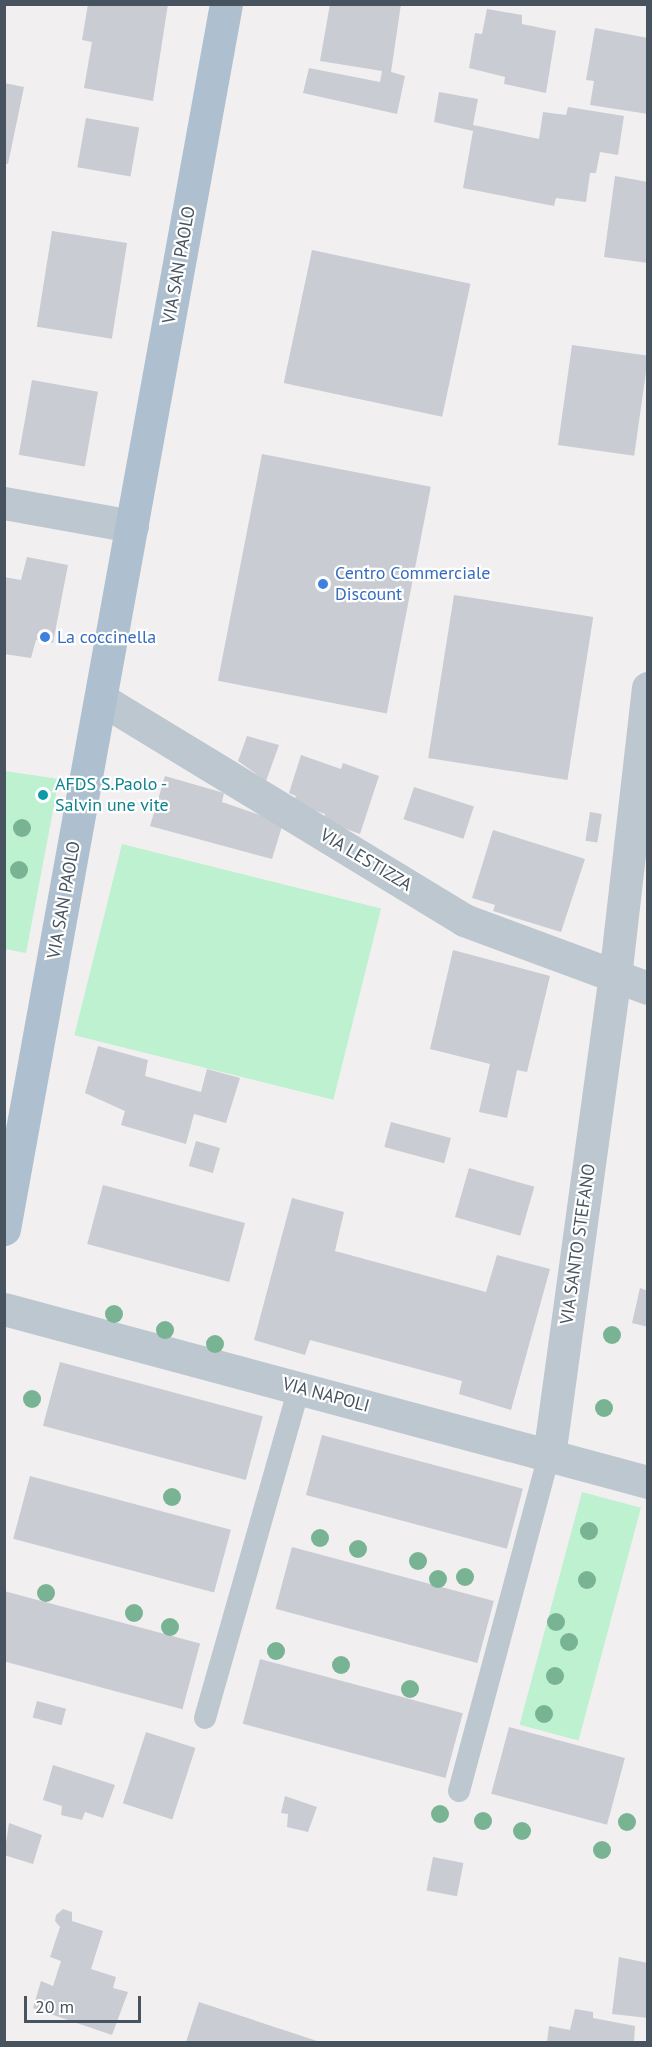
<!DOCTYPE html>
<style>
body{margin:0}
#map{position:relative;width:652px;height:2047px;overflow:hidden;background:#f2eff0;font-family:"PT Sans",sans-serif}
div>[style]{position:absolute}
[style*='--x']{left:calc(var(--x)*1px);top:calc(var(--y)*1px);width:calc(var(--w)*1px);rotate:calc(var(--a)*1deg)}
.green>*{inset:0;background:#bdf1d0;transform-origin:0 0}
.building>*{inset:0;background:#c9ccd2;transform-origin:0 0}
.lane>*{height:22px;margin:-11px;padding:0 11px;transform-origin:11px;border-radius:11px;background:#bdc7cf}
.street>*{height:33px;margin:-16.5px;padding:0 16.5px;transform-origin:16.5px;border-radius:16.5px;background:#bdc7cf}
.primary>*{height:33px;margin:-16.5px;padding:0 16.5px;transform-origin:16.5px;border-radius:16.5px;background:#aec0cf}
.trees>*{width:18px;height:18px;margin:-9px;border-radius:50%;background:#78b494}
.dots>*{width:16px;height:16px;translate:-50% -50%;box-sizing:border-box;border:3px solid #fff;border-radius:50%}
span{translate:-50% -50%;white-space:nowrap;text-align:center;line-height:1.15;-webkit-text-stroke:4.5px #fff;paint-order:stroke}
.street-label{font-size:18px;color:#47535e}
.shop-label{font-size:18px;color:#366cbe}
.left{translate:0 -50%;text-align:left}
.culture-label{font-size:18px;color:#0d838f}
.frame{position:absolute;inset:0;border:6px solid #47535e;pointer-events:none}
.scale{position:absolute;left:24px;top:1996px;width:117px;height:27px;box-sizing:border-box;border:3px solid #47535e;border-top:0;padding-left:8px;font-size:18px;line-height:21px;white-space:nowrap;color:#47535e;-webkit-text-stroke:4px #fff;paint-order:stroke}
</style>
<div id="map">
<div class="green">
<i style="clip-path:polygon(5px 771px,59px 779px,26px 953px,5px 949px)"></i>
<i style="left:122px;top:844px;width:267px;height:197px;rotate:14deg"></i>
<i style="left:582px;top:1492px;width:61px;height:241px;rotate:15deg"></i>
</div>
<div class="building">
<i style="clip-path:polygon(88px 4px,168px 4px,153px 101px,84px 88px,92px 42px,82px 40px)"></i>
<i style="clip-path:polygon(330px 4px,401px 4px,391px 72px,405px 76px,397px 114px,303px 93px,309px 68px,380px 82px,382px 71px,320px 61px)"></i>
<i style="clip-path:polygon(487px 9px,522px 15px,522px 24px,556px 31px,546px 93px,504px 84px,505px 77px,469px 68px,475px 33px,482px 34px)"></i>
<i style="clip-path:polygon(595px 28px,648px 38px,648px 114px,590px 105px,594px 81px,586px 80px)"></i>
<i style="clip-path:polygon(4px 83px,24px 87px,8px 164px,4px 163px)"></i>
<i style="clip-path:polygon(439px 92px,478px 99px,473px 125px,539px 139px,543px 112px,566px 115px,568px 107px,624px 116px,618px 155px,600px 152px,596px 173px,590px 173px,586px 202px,556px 198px,554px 206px,463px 188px,473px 131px,434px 122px)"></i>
<i style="left:86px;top:118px;width:54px;height:50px;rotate:10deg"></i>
<i style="clip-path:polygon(615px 176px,648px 182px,648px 263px,604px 257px)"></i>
<i style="left:52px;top:231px;width:76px;height:97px;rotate:9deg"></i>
<i style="left:312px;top:250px;width:162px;height:136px;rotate:12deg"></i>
<i style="left:572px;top:345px;width:77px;height:101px;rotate:8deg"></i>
<i style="left:32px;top:380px;width:67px;height:76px;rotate:10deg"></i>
<i style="left:262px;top:454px;width:172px;height:231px;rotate:11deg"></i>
<i style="clip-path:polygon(27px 557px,68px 565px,53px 643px,36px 640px,31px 658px,4px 654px,4px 577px,21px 580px)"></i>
<i style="left:454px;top:595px;width:141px;height:165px;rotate:9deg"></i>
<i style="clip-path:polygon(247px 736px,279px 745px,266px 781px,238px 761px)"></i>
<i style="clip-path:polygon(301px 755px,341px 769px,343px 763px,379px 776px,360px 834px,324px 821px,325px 814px,293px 803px,296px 796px,289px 793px)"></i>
<i style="clip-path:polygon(165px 776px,224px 793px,222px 802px,283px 823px,272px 859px,150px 826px)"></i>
<i style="left:414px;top:787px;width:63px;height:34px;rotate:18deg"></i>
<i style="left:590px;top:812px;width:12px;height:29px;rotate:9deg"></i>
<i style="clip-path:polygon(493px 830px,585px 859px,561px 932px,493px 911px,495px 905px,472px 898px)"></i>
<i style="clip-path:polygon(453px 950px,550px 976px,527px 1072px,517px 1070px,507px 1118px,479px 1112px,490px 1064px,430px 1049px)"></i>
<i style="clip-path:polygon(98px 1046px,148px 1060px,145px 1076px,201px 1092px,207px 1069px,240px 1078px,226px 1123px,194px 1114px,186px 1144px,121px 1125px,125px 1111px,85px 1093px)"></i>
<i style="left:391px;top:1122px;width:62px;height:26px;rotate:15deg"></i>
<i style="left:196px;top:1141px;width:25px;height:26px;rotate:16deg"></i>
<i style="left:469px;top:1168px;width:68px;height:51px;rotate:16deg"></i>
<i style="left:103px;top:1185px;width:147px;height:61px;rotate:15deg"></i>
<i style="clip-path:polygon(292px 1198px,344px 1212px,335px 1251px,486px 1292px,497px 1255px,550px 1269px,511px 1410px,459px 1394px,462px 1381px,310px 1340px,305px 1355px,254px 1340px)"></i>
<i style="clip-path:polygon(640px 1288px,648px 1291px,648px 1327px,632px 1323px)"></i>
<i style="left:60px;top:1362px;width:210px;height:66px;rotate:15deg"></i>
<i style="left:322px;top:1435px;width:208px;height:62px;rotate:15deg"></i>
<i style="left:30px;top:1476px;width:208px;height:65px;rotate:15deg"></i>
<i style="left:292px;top:1547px;width:209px;height:64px;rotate:15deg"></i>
<i style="left:4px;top:1591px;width:203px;height:68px;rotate:15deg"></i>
<i style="left:260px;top:1659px;width:210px;height:67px;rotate:15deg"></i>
<i style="left:37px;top:1701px;width:30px;height:17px;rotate:15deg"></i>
<i style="left:509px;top:1727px;width:120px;height:69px;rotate:15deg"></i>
<i style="left:146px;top:1732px;width:52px;height:75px;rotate:18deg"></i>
<i style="clip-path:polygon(53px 1765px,115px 1785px,103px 1818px,85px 1812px,82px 1820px,61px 1815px,62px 1806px,43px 1800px)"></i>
<i style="clip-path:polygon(285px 1796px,317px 1807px,308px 1832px,287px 1827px,288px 1814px,281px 1813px)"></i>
<i style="clip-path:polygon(9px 1823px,42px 1835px,33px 1864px,4px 1855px)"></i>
<i style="left:433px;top:1857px;width:31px;height:34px;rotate:11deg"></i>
<i style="clip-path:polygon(63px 1909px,72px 1912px,72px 1921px,103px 1931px,91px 1969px,116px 1977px,113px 1988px,128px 1992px,112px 2035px,33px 2008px,41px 1981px,53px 1986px,61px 1961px,50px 1957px,60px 1927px,55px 1921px,56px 1915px)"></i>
<i style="clip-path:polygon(619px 1957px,648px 1963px,648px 2018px,612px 2014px)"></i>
<i style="clip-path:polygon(199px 2002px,320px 2042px,186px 2042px)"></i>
<i style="clip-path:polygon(575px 2009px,593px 2012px,593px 2018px,635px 2026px,634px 2042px,547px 2042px,549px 2026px,570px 2030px)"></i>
</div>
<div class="lane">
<i style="--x:205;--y:1718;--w:343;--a:-74.1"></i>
<i style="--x:459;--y:1791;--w:347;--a:-75"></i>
</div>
<div class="street">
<i style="--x:4;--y:503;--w:130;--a:10.2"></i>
<i style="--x:101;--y:699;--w:425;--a:31.3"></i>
<i style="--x:464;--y:920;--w:196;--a:20.3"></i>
<i style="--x:4;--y:1309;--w:667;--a:15.04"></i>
<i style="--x:549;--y:1456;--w:484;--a:-82.2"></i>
<i style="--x:615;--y:977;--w:291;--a:-83.5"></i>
</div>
<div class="primary">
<i style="--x:4;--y:1229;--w:1245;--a:-79.73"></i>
</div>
<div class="trees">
<i style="left:22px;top:828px"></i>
<i style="left:19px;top:870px"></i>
<i style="left:114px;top:1314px"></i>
<i style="left:165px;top:1330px"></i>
<i style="left:612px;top:1335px"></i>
<i style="left:215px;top:1344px"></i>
<i style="left:32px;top:1399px"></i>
<i style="left:604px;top:1408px"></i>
<i style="left:172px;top:1497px"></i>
<i style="left:589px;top:1531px"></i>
<i style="left:320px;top:1538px"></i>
<i style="left:358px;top:1549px"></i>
<i style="left:418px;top:1561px"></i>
<i style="left:465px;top:1577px"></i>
<i style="left:438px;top:1579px"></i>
<i style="left:587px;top:1580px"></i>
<i style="left:46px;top:1593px"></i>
<i style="left:134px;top:1613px"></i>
<i style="left:556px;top:1622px"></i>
<i style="left:170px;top:1627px"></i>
<i style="left:569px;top:1642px"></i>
<i style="left:276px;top:1651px"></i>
<i style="left:341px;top:1665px"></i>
<i style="left:555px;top:1676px"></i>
<i style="left:410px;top:1689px"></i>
<i style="left:544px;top:1714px"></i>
<i style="left:440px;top:1814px"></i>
<i style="left:483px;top:1821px"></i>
<i style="left:627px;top:1822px"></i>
<i style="left:522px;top:1831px"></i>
<i style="left:602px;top:1850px"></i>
</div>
<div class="dots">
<i style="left:323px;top:584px;background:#3f7fe0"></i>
<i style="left:45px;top:637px;background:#3f7fe0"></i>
<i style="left:43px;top:795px;background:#0f9aa8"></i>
</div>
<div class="street-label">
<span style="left:179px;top:265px;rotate:-80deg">VIA SAN PAOLO</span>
<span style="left:366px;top:860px;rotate:31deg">VIA LESTIZZA</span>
<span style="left:64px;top:900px;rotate:-80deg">VIA SAN PAOLO</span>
<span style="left:578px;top:1244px;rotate:-82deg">VIA SANTO STEFANO</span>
<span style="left:326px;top:1395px;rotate:15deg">VIA NAPOLI</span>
</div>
<div class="shop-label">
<span class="left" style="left:335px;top:584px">Centro Commerciale<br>Discount</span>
<span class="left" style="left:57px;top:637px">La coccinella</span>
</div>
<div class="culture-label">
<span class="left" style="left:55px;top:795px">AFDS S.Paolo -<br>Salvin une vite</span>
</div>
<div class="frame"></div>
<div class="scale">20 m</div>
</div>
